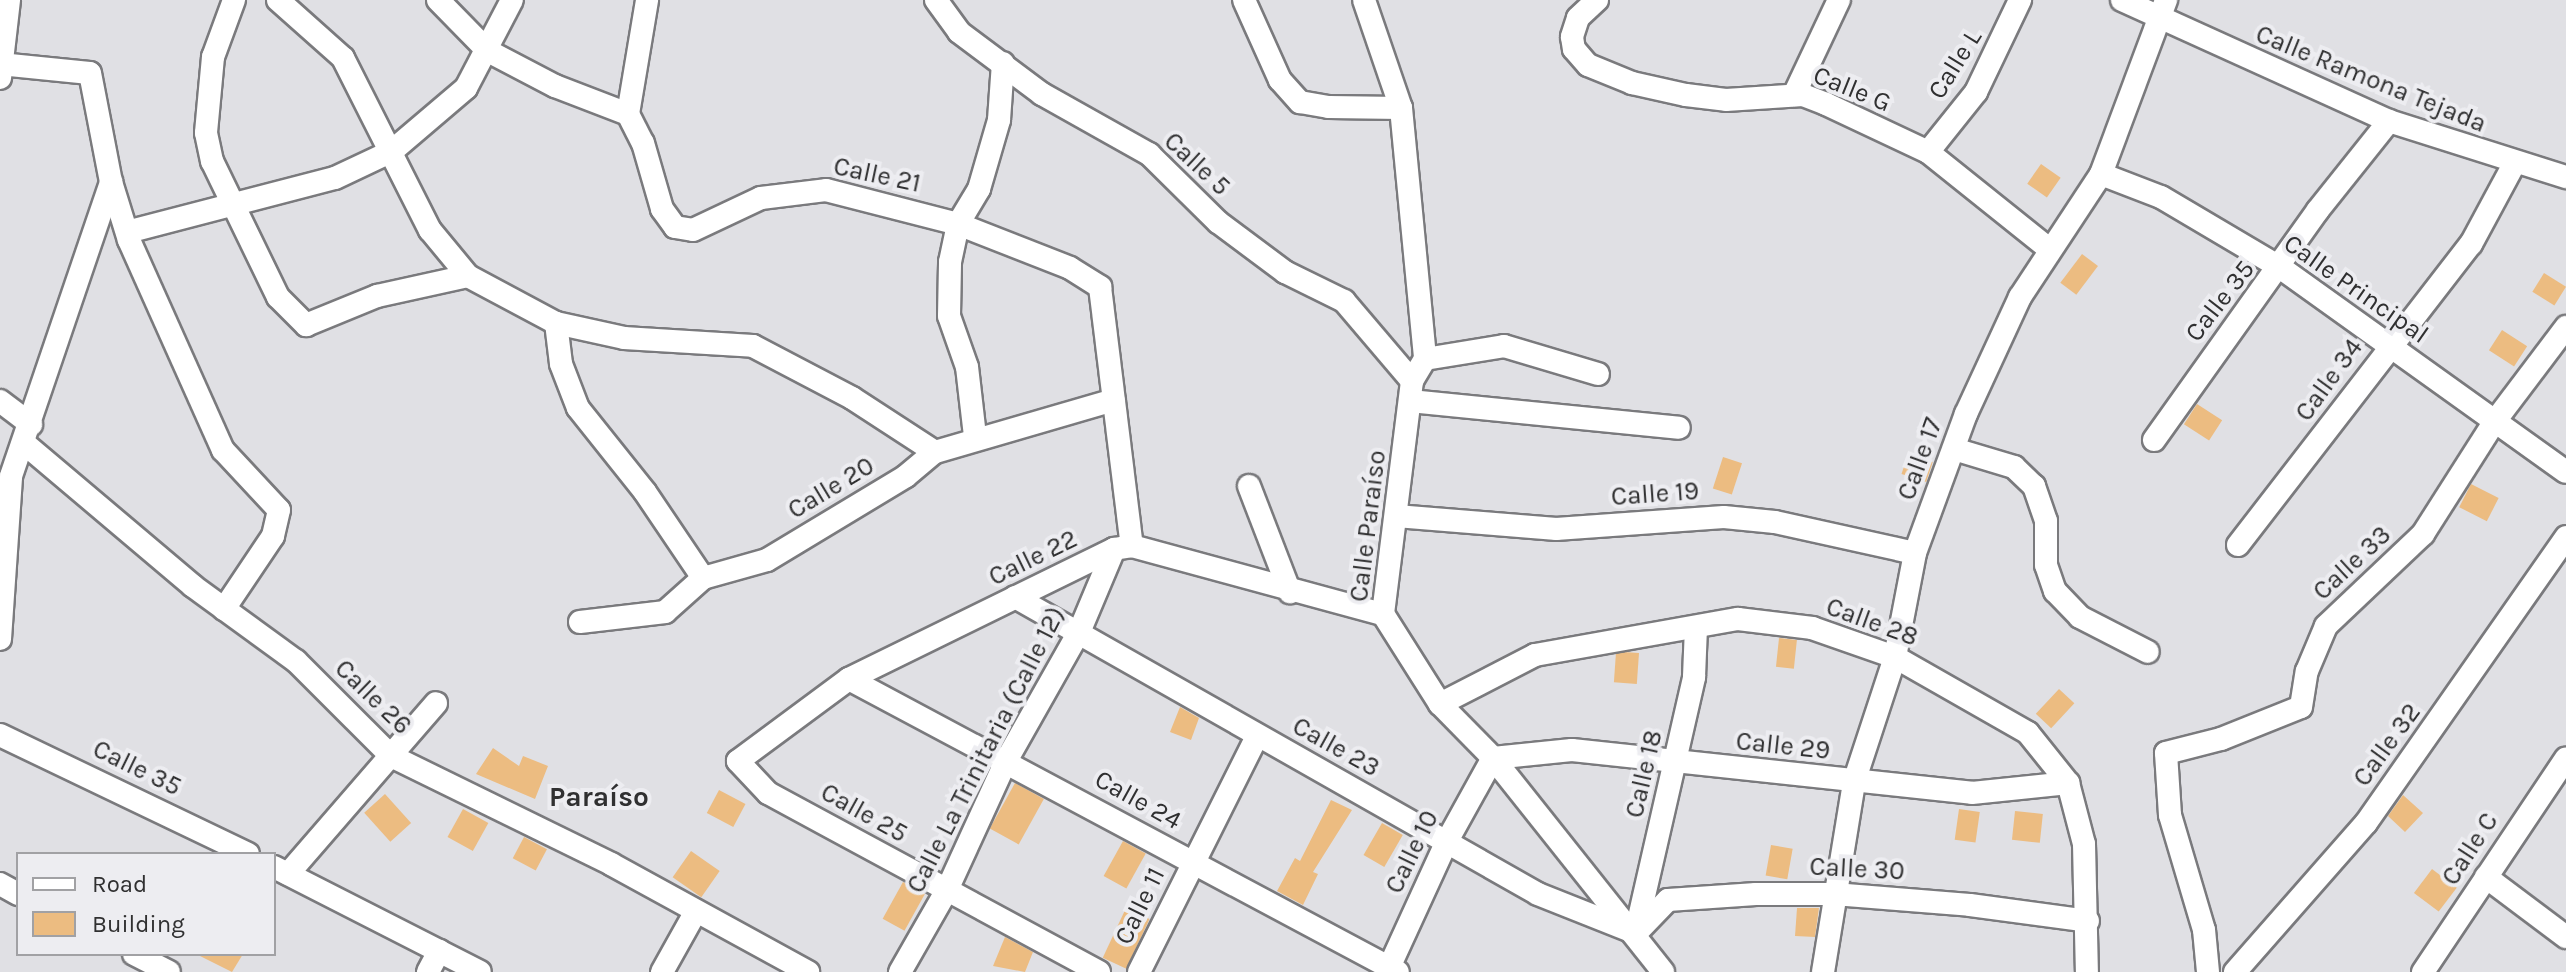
<!DOCTYPE html>
<meta charset="utf-8">
<style>
body{margin:0}
#map{position:relative;width:2566px;height:972px;overflow:hidden;background:#e0e0e4;font-family:Karla,sans-serif}
div>[style]{position:absolute}
[style*='--x']{left:calc(var(--x)*1px);top:calc(var(--y)*1px);width:calc(var(--w)*1px);rotate:calc(var(--a)*1deg)}
.building>*{inset:0;background:#ecbc81;transform-origin:0 0}
.roads{filter:drop-shadow(2px 0 #7a7a7d) drop-shadow(-2px 0 #7a7a7d) drop-shadow(0 2px #7a7a7d) drop-shadow(0 -2px #7a7a7d)}
.minor>*{height:22px;margin:-11px;padding:0 11px;transform-origin:11px;border-radius:11px;background:#fff}
span{translate:-50% -50%;white-space:nowrap;text-align:center;line-height:1.15;-webkit-text-stroke:8px #ededf1;paint-order:stroke}
.street-label{font-size:26px;color:#303031}
.neighbourhood-label{font-size:28px;color:#303031;font-weight:700}
.legend{position:absolute;left:16px;top:852px;width:260px;height:104px;box-sizing:border-box;background:#ededf1;border:2px solid #a1a1a4;margin:0;padding:10px 14px;list-style:none;font-size:24px;color:#303031}
.legend li{display:flex;align-items:center;gap:16px;height:40px}
.legend b{width:40px;border:2px solid #a1a1a4}
</style>
<div id="map">
<div class="building">
<i style="left:2041px;top:164px;width:24px;height:24px;rotate:35deg"></i>
<i style="left:2082px;top:254px;width:20px;height:36px;rotate:37deg"></i>
<i style="left:2544px;top:273px;width:26px;height:22px;rotate:32deg"></i>
<i style="left:2502px;top:330px;width:30px;height:24px;rotate:33deg"></i>
<i style="left:2197px;top:404px;width:30px;height:24px;rotate:33deg"></i>
<i style="left:1908px;top:454px;width:26px;height:21px;rotate:18deg"></i>
<i style="left:1723px;top:457px;width:20px;height:33px;rotate:18deg"></i>
<i style="left:2471px;top:484px;width:31px;height:26px;rotate:27deg"></i>
<i style="left:1779px;top:638px;width:18px;height:29px;rotate:6deg"></i>
<i style="left:1639px;top:653px;width:31px;height:23px;rotate:94deg"></i>
<i style="left:2059px;top:689px;width:21px;height:34px;rotate:43deg"></i>
<i style="clip-path:polygon(1180px 707px,1199px 718px,1191px 740px,1170px 732px)"></i>
<i style="clip-path:polygon(493px 748px,519px 766px,523px 756px,548px 766px,535px 799px,476px 774px)"></i>
<i style="left:1015px;top:783px;width:33px;height:52px;rotate:29deg"></i>
<i style="left:719px;top:790px;width:30px;height:26px;rotate:28deg"></i>
<i style="left:385px;top:794px;width:39px;height:28px;rotate:48deg"></i>
<i style="clip-path:polygon(2403px 795px,2423px 813px,2405px 832px,2388px 816px)"></i>
<i style="clip-path:polygon(1331px 800px,1352px 810px,1313px 872px,1318px 874px,1303px 905px,1277px 891px,1295px 858px,1300px 861px)"></i>
<i style="left:463px;top:809px;width:29px;height:32px;rotate:29deg"></i>
<i style="left:1959px;top:809px;width:21px;height:31px;rotate:8deg"></i>
<i style="left:2015px;top:811px;width:28px;height:29px;rotate:6deg"></i>
<i style="left:1382px;top:823px;width:24px;height:37px;rotate:30deg"></i>
<i style="left:524px;top:837px;width:26px;height:24px;rotate:28deg"></i>
<i style="left:1123px;top:841px;width:26px;height:40px;rotate:29deg"></i>
<i style="left:1771px;top:845px;width:22px;height:31px;rotate:10deg"></i>
<i style="left:691px;top:851px;width:35px;height:32px;rotate:35deg"></i>
<i style="left:2432px;top:869px;width:31px;height:30px;rotate:37deg"></i>
<i style="left:903px;top:882px;width:25px;height:42px;rotate:29deg"></i>
<i style="left:1126px;top:908px;width:26px;height:55px;rotate:25deg"></i>
<i style="clip-path:polygon(1797px 908px,1819px 908px,1815px 937px,1795px 936px)"></i>
<i style="clip-path:polygon(1005px 937px,1033px 952px,1025px 972px,993px 966px)"></i>
<i style="clip-path:polygon(196px 954px,243px 954px,232px 972px)"></i>
</div>
<div class="roads">
<div class="minor">
<i style="--x:234;--y:0;--w:61;--a:110.2"></i>
<i style="--x:213;--y:57;--w:76;--a:95.3"></i>
<i style="--x:206;--y:133;--w:29;--a:78"></i>
<i style="--x:212;--y:161;--w:151;--a:64.1"></i>
<i style="--x:278;--y:297;--w:40;--a:45"></i>
<i style="--x:306;--y:325;--w:77;--a:-22.2"></i>
<i style="--x:377;--y:296;--w:93;--a:-12.4"></i>
<i style="--x:278;--y:0;--w:87;--a:41.7"></i>
<i style="--x:343;--y:58;--w:193;--a:63.2"></i>
<i style="--x:430;--y:230;--w:60;--a:50.4"></i>
<i style="--x:468;--y:276;--w:100;--a:28.1"></i>
<i style="--x:556;--y:323;--w:70;--a:12.4"></i>
<i style="--x:624;--y:338;--w:129;--a:3.5"></i>
<i style="--x:753;--y:346;--w:112;--a:27.7"></i>
<i style="--x:852;--y:398;--w:99;--a:33"></i>
<i style="--x:438;--y:0;--w:71;--a:45.6"></i>
<i style="--x:488;--y:51;--w:76;--a:27.6"></i>
<i style="--x:555;--y:86;--w:78;--a:21"></i>
<i style="--x:628;--y:114;--w:33;--a:63"></i>
<i style="--x:643;--y:143;--w:69;--a:73.9"></i>
<i style="--x:662;--y:209;--w:22;--a:54"></i>
<i style="--x:675;--y:227;--w:18;--a:9"></i>
<i style="--x:693;--y:230;--w:75;--a:-25.2"></i>
<i style="--x:761;--y:198;--w:65;--a:-7"></i>
<i style="--x:826;--y:190;--w:136;--a:14.4"></i>
<i style="--x:958;--y:224;--w:120;--a:21.4"></i>
<i style="--x:1070;--y:268;--w:36;--a:32"></i>
<i style="--x:1100;--y:287;--w:261;--a:83"></i>
<i style="--x:936;--y:0;--w:39;--a:54"></i>
<i style="--x:959;--y:32;--w:104;--a:36.8"></i>
<i style="--x:1042;--y:94;--w:123;--a:29.3"></i>
<i style="--x:1149;--y:154;--w:97;--a:44.6"></i>
<i style="--x:1218;--y:222;--w:84;--a:36.7"></i>
<i style="--x:1285;--y:272;--w:66;--a:26.2"></i>
<i style="--x:1344;--y:301;--w:105;--a:49.6"></i>
<i style="--x:1244;--y:0;--w:88;--a:65.8"></i>
<i style="--x:1280;--y:80;--w:30;--a:48"></i>
<i style="--x:1300;--y:102;--w:29;--a:10"></i>
<i style="--x:1329;--y:107;--w:72;--a:0.8"></i>
<i style="--x:1364;--y:0;--w:114;--a:71.1"></i>
<i style="--x:1401;--y:108;--w:252;--a:84.5"></i>
<i style="--x:1425;--y:359;--w:26;--a:121"></i>
<i style="--x:1412;--y:381;--w:235;--a:97.1"></i>
<i style="--x:1383;--y:614;--w:107;--a:57.7"></i>
<i style="--x:1440;--y:704;--w:76;--a:45.5"></i>
<i style="--x:1493;--y:758;--w:273;--a:51.5"></i>
<i style="--x:1597;--y:0;--w:26;--a:137"></i>
<i style="--x:1578;--y:18;--w:20;--a:108"></i>
<i style="--x:1572;--y:37;--w:12;--a:81"></i>
<i style="--x:1574;--y:49;--w:21;--a:49"></i>
<i style="--x:1588;--y:65;--w:48;--a:22.2"></i>
<i style="--x:1632;--y:83;--w:55;--a:12.5"></i>
<i style="--x:1686;--y:95;--w:40;--a:7.1"></i>
<i style="--x:1726;--y:100;--w:77;--a:-3.7"></i>
<i style="--x:1803;--y:95;--w:25;--a:21"></i>
<i style="--x:1826;--y:104;--w:113;--a:25.2"></i>
<i style="--x:1928;--y:152;--w:154;--a:38.7"></i>
<i style="--x:2122;--y:0;--w:293;--a:24.4"></i>
<i style="--x:2389;--y:121;--w:186;--a:17.6"></i>
<i style="--x:0;--y:64;--w:90;--a:5.7"></i>
<i style="--x:90;--y:73;--w:111;--a:79.1"></i>
<i style="--x:111;--y:182;--w:61;--a:72.8"></i>
<i style="--x:129;--y:240;--w:230;--a:65.9"></i>
<i style="--x:223;--y:450;--w:82;--a:47"></i>
<i style="--x:279;--y:510;--w:27;--a:103"></i>
<i style="--x:273;--y:536;--w:88;--a:123.9"></i>
<i style="--x:0;--y:78;--w:79;--a:-83.4"></i>
<i style="--x:1794;--y:95;--w:105;--a:-64.7"></i>
<i style="--x:628;--y:114;--w:116;--a:-80.5"></i>
<i style="--x:1928;--y:152;--w:77;--a:-51.3"></i>
<i style="--x:1976;--y:92;--w:102;--a:-64.4"></i>
<i style="--x:2101;--y:174;--w:64;--a:21"></i>
<i style="--x:2161;--y:197;--w:139;--a:30.6"></i>
<i style="--x:2281;--y:268;--w:350;--a:35.6"></i>
<i style="--x:127;--y:232;--w:215;--a:-14.6"></i>
<i style="--x:335;--y:178;--w:63;--a:-25.3"></i>
<i style="--x:392;--y:151;--w:97;--a:-40.4"></i>
<i style="--x:466;--y:88;--w:99;--a:-62.4"></i>
<i style="--x:556;--y:323;--w:41;--a:83"></i>
<i style="--x:561;--y:364;--w:47;--a:68.9"></i>
<i style="--x:578;--y:408;--w:107;--a:51.4"></i>
<i style="--x:645;--y:492;--w:104;--a:56"></i>
<i style="--x:1425;--y:359;--w:80;--a:-9.3"></i>
<i style="--x:1504;--y:346;--w:98;--a:16.6"></i>
<i style="--x:0;--y:401;--w:39;--a:37"></i>
<i style="--x:1410;--y:401;--w:270;--a:5.7"></i>
<i style="--x:975;--y:436;--w:69;--a:-96.6"></i>
<i style="--x:967;--y:367;--w:54;--a:-109.4"></i>
<i style="--x:949;--y:316;--w:54;--a:-88.9"></i>
<i style="--x:950;--y:262;--w:39;--a:-78"></i>
<i style="--x:958;--y:224;--w:41;--a:-59"></i>
<i style="--x:979;--y:189;--w:72;--a:-73.8"></i>
<i style="--x:999;--y:120;--w:57;--a:-86"></i>
<i style="--x:2154;--y:440;--w:282;--a:-54.5"></i>
<i style="--x:2318;--y:210;--w:114;--a:-51.4"></i>
<i style="--x:25;--y:444;--w:220;--a:40.2"></i>
<i style="--x:193;--y:586;--w:127;--a:36.1"></i>
<i style="--x:296;--y:661;--w:134;--a:45"></i>
<i style="--x:391;--y:756;--w:245;--a:26.1"></i>
<i style="--x:611;--y:864;--w:225;--a:28.7"></i>
<i style="--x:1954;--y:449;--w:63;--a:16.7"></i>
<i style="--x:2014;--y:467;--w:28;--a:44"></i>
<i style="--x:2034;--y:486;--w:37;--a:71"></i>
<i style="--x:2046;--y:521;--w:44;--a:90"></i>
<i style="--x:2046;--y:565;--w:28;--a:71"></i>
<i style="--x:2055;--y:591;--w:36;--a:46"></i>
<i style="--x:2080;--y:617;--w:76;--a:27.2"></i>
<i style="--x:1249;--y:486;--w:114;--a:68.9"></i>
<i style="--x:1396;--y:516;--w:161;--a:4.6"></i>
<i style="--x:1556;--y:529;--w:168;--a:-4.1"></i>
<i style="--x:1724;--y:517;--w:51;--a:5.6"></i>
<i style="--x:1775;--y:522;--w:143;--a:12.5"></i>
<i style="--x:2238;--y:545;--w:381;--a:-52.3"></i>
<i style="--x:2471;--y:244;--w:91;--a:-61.7"></i>
<i style="--x:1015;--y:597;--w:601;--a:29.59"></i>
<i style="--x:1538;--y:894;--w:100;--a:21.7"></i>
<i style="--x:580;--y:622;--w:86;--a:-6.7"></i>
<i style="--x:665;--y:612;--w:51;--a:-41.8"></i>
<i style="--x:703;--y:578;--w:66;--a:-15.7"></i>
<i style="--x:767;--y:560;--w:162;--a:-31.1"></i>
<i style="--x:906;--y:476;--w:38;--a:-40"></i>
<i style="--x:935;--y:452;--w:186;--a:-16.2"></i>
<i style="--x:0;--y:639;--w:163;--a:-86.1"></i>
<i style="--x:11;--y:476;--w:311;--a:-71.2"></i>
<i style="--x:849;--y:679;--w:622;--a:28.09"></i>
<i style="--x:1440;--y:704;--w:107;--a:-27.3"></i>
<i style="--x:1535;--y:655;--w:206;--a:-10.1"></i>
<i style="--x:1738;--y:619;--w:75;--a:6.9"></i>
<i style="--x:1812;--y:628;--w:88;--a:19.3"></i>
<i style="--x:1895;--y:657;--w:153;--a:29.7"></i>
<i style="--x:2028;--y:733;--w:64;--a:51.3"></i>
<i style="--x:2068;--y:783;--w:63;--a:75.3"></i>
<i style="--x:2084;--y:844;--w:128;--a:88.7"></i>
<i style="--x:0;--y:735;--w:275;--a:25.6"></i>
<i style="--x:274;--y:867;--w:231;--a:27"></i>
<i style="--x:288;--y:874;--w:226;--a:-49.1"></i>
<i style="--x:2486;--y:877;--w:100;--a:36.9"></i>
<i style="--x:0;--y:884;--w:21;--a:29"></i>
<i style="--x:1636;--y:931;--w:261;--a:-77.1"></i>
<i style="--x:1694;--y:677;--w:50;--a:-87.7"></i>
<i style="--x:1636;--y:933;--w:46;--a:-45.9"></i>
<i style="--x:1668;--y:900;--w:88;--a:-3.9"></i>
<i style="--x:1756;--y:894;--w:78;--a:0"></i>
<i style="--x:1834;--y:894;--w:136;--a:4.6"></i>
<i style="--x:1970;--y:905;--w:119;--a:7.7"></i>
<i style="--x:134;--y:954;--w:39;--a:27"></i>
<i style="--x:428;--y:972;--w:24;--a:-62"></i>
<i style="--x:662;--y:972;--w:68;--a:-60.8"></i>
<i style="--x:900;--y:972;--w:95;--a:-60.2"></i>
<i style="--x:947;--y:890;--w:142;--a:-65.4"></i>
<i style="--x:1006;--y:761;--w:150;--a:-60.5"></i>
<i style="--x:1080;--y:630;--w:88;--a:-67.2"></i>
<i style="--x:1099;--y:972;--w:376;--a:-151.6"></i>
<i style="--x:768;--y:793;--w:44;--a:-133.2"></i>
<i style="--x:738;--y:761;--w:138;--a:-36.5"></i>
<i style="--x:849;--y:679;--w:295;--a:-26.1"></i>
<i style="--x:1114;--y:549;--w:18;--a:-9"></i>
<i style="--x:1132;--y:546;--w:260;--a:15.2"></i>
<i style="--x:1139;--y:972;--w:264;--a:-63.4"></i>
<i style="--x:1387;--y:972;--w:144;--a:-65.4"></i>
<i style="--x:1447;--y:841;--w:95;--a:-61"></i>
<i style="--x:1493;--y:758;--w:79;--a:-5.8"></i>
<i style="--x:1572;--y:750;--w:402;--a:6.1"></i>
<i style="--x:1972;--y:793;--w:97;--a:-5.9"></i>
<i style="--x:1823;--y:972;--w:193;--a:-80.7"></i>
<i style="--x:1854;--y:782;--w:132;--a:-71.8"></i>
<i style="--x:1895;--y:657;--w:106;--a:-79.1"></i>
<i style="--x:1915;--y:553;--w:148;--a:-69.9"></i>
<i style="--x:1966;--y:414;--w:129;--a:-65.2"></i>
<i style="--x:2020;--y:297;--w:147;--a:-56.6"></i>
<i style="--x:2101;--y:174;--w:186;--a:-69.5"></i>
<i style="--x:2208;--y:972;--w:42;--a:-95.4"></i>
<i style="--x:2204;--y:930;--w:120;--a:-106.5"></i>
<i style="--x:2170;--y:815;--w:62;--a:-93.7"></i>
<i style="--x:2166;--y:753;--w:57;--a:-14.3"></i>
<i style="--x:2221;--y:739;--w:86;--a:-21.8"></i>
<i style="--x:2301;--y:707;--w:36;--a:-81"></i>
<i style="--x:2307;--y:671;--w:49;--a:-67.1"></i>
<i style="--x:2326;--y:626;--w:134;--a:-43.5"></i>
<i style="--x:2423;--y:534;--w:134;--a:-57.5"></i>
<i style="--x:2495;--y:421;--w:118;--a:-52.9"></i>
<i style="--x:2235;--y:972;--w:198;--a:-48.7"></i>
<i style="--x:2366;--y:823;--w:349;--a:-55"></i>
<i style="--x:2423;--y:972;--w:257;--a:-56.2"></i>
</div>
</div>
<div class="street-label">
<span style="left:1955px;top:64px;rotate:-58deg">Calle L</span>
<span style="left:2371px;top:79px;rotate:22deg">Calle Ramona Tejada</span>
<span style="left:1852px;top:89px;rotate:22deg">Calle G</span>
<span style="left:1197px;top:164px;rotate:43deg">Calle 5</span>
<span style="left:877px;top:175px;rotate:12deg">Calle 21</span>
<span style="left:2356px;top:289px;rotate:35deg">Calle Principal</span>
<span style="left:2220px;top:301px;rotate:-52deg">Calle 35</span>
<span style="left:2329px;top:380px;rotate:-54deg">Calle 34</span>
<span style="left:1920px;top:459px;rotate:-70deg">Calle 17</span>
<span style="left:831px;top:488px;rotate:-31deg">Calle 20</span>
<span style="left:1655px;top:494px;rotate:-4deg">Calle 19</span>
<span style="left:1368px;top:526px;rotate:-83deg">Calle Paraíso</span>
<span style="left:1033px;top:558px;rotate:-26deg">Calle 22</span>
<span style="left:2352px;top:563px;rotate:-43deg">Calle 33</span>
<span style="left:1872px;top:622px;rotate:20deg">Calle 28</span>
<span style="left:373px;top:697px;rotate:44deg">Calle 26</span>
<span style="left:2387px;top:745px;rotate:-54deg">Calle 32</span>
<span style="left:1783px;top:746px;rotate:6deg">Calle 29</span>
<span style="left:1336px;top:747px;rotate:29deg">Calle 23</span>
<span style="left:986px;top:750px;rotate:-63deg">Calle La Trinitaria (Calle 12)</span>
<span style="left:137px;top:768px;rotate:26deg">Calle 35</span>
<span style="left:1644px;top:774px;rotate:-77deg">Calle 18</span>
<span style="left:1138px;top:800px;rotate:29deg">Calle 24</span>
<span style="left:864px;top:813px;rotate:29deg">Calle 25</span>
<span style="left:2470px;top:849px;rotate:-57deg">Calle C</span>
<span style="left:1412px;top:852px;rotate:-64deg">Calle 10</span>
<span style="left:1857px;top:869px;rotate:3deg">Calle 30</span>
<span style="left:1140px;top:906px;rotate:-64deg">Calle 11</span>
</div>
<div class="neighbourhood-label">
<span style="left:599px;top:797px">Paraíso</span>
</div>
<ul class="legend">
<li><b style="height:10px;background:#fff"></b>Road</li>
<li><b style="height:22px;background:#ecbc81"></b>Building</li>
</ul>
</div>
